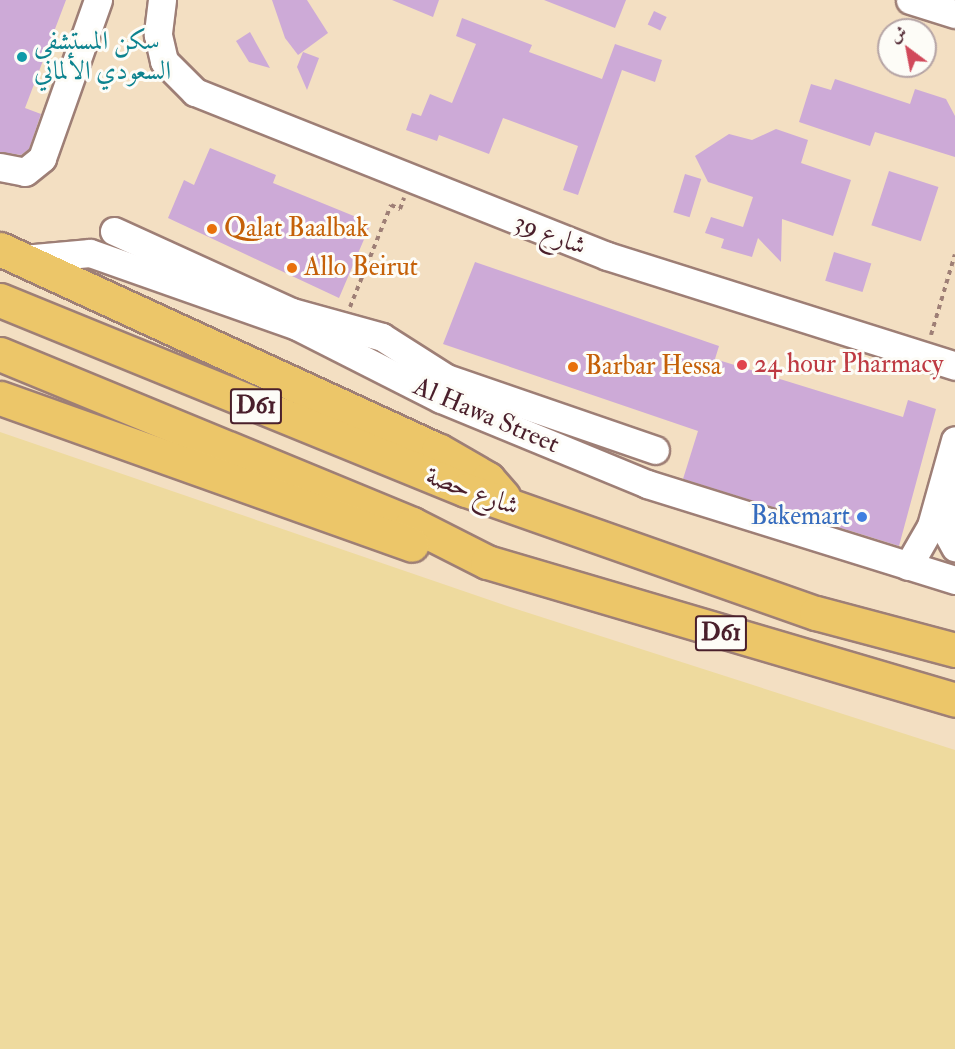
<!DOCTYPE html>
<meta charset="utf-8">
<style>
body{margin:0}
#map{position:relative;width:955px;height:1049px;overflow:hidden;background:#f3dfc2;font-family:"IM FELL Double Pica",Amiri,serif}
div>[style]{position:absolute}
[style*='--x']{left:calc(var(--x)*1px);top:calc(var(--y)*1px);width:calc(var(--w)*1px);rotate:calc(var(--a)*1deg)}
.sand>*{inset:0;background:#eeda9e}
.building>*{inset:0;background:#cdaad7;transform-origin:0 0}
.path>*{height:4px;margin-top:-2px;transform-origin:0;background:repeating-linear-gradient(90deg,#9e7f76 0 4.5px,transparent 0 9px)}
.roads{filter:drop-shadow(2px 0 #9e7f76) drop-shadow(-2px 0 #9e7f76) drop-shadow(0 2px #9e7f76) drop-shadow(0 -2px #9e7f76)}
.minor>*{height:27px;margin:-13.5px;padding:0 13.5px;transform-origin:13.5px;border-radius:13.5px;background:#fff}
.major>*{height:33px;margin:-16.5px;padding:0 16.5px;transform-origin:16.5px;border-radius:16.5px;background:#ecc669}
.dots>*{width:16px;height:16px;translate:-50% -50%;box-sizing:border-box;border:3px solid #fdfcf7;border-radius:50%}
span{translate:-50% -50%;white-space:nowrap;text-align:center;line-height:1.15;-webkit-text-stroke:6px #fdfcf7;paint-order:stroke}
.shield-label span{padding:2px 4px;background:#fdfcf7;border:2px solid;border-radius:4px;-webkit-text-stroke-width:0}
.shield-label{font-size:24px;color:#4a1f2b;font-weight:700}
.culture-label{font-size:26px;color:#0d838f}
.left{translate:0 -50%;text-align:left}
.food-label{font-size:26px;color:#c56008}
.street-label{font-size:26px;color:#4a1f2b}
.health-label{font-size:26px;color:#be3a42}
.shop-label{font-size:26px;color:#366cbe}
.right{translate:-100% -50%;text-align:right}
.north{position:absolute;left:877px;top:18px;width:60px;height:60px;box-sizing:border-box;background:#fdfcf7;border:2px solid #b5a4a5;border-radius:50%;rotate:328deg;font-size:16px;font-weight:700;line-height:24px;text-align:center;color:#4a1f2b}
.north::after{content:'';display:block;margin:auto;width:21px;height:27px;background:#d1495b;clip-path:polygon(50% 0,100% 100%,50% 72%,0 100%)}
</style>
<div id="map">
<div class="sand">
<i style="clip-path:polygon(0 432px,510px 607px,955px 750px,955px 1049px,0 1049px)"></i>
</div>
<div class="building">
<i style="clip-path:polygon(0 0,66px 0,25px 108px,41px 114px,29px 149px,21px 155px,0 152px)"></i>
<i style="clip-path:polygon(272px 0,307px 0,328px 33px,298px 55px,285px 38px)"></i>
<i style="clip-path:polygon(392px 0,439px 0,433px 17px)"></i>
<i style="clip-path:polygon(544px 0,626px 0,615px 28px)"></i>
<i style="left:654px;top:11px;width:14px;height:15px;rotate:25deg"></i>
<i style="clip-path:polygon(462px 18px,532px 45px,529px 52px,602px 79px,615px 44px,662px 60px,655px 82px,622px 70px,578px 195px,563px 190px,578px 146px,503px 118px,489px 154px,439px 135px,437px 141px,406px 130px,412px 113px,421px 116px,430px 94px,452px 103px,476px 44px,456px 36px)"></i>
<i style="clip-path:polygon(250px 32px,270px 68px,249px 62px,236px 41px)"></i>
<i style="clip-path:polygon(303px 52px,319px 58px,307px 90px,297px 67px)"></i>
<i style="clip-path:polygon(835px 79px,910px 104px,915px 89px,946px 99px,955px 116px,955px 157px,875px 132px,870px 146px,799px 122px,811px 84px,831px 90px)"></i>
<i style="clip-path:polygon(776px 129px,808px 140px,801px 163px,851px 180px,833px 236px,782px 219px,781px 262px,758px 238px,752px 257px,721px 248px,724px 239px,705px 233px,711px 217px,743px 227px,753px 197px,708px 182px,695px 156px,729px 134px,752px 140px)"></i>
<i style="clip-path:polygon(210px 148px,276px 175px,273px 183px,371px 223px,339px 298px,168px 218px,184px 180px,194px 185px)"></i>
<i style="left:889px;top:171px;width:52px;height:57px;rotate:18deg"></i>
<i style="left:685px;top:174px;width:17px;height:40px;rotate:17deg"></i>
<i style="left:834px;top:252px;width:39px;height:30px;rotate:17deg"></i>
<i style="clip-path:polygon(475px 262px,719px 346px,715px 359px,903px 417px,908px 400px,936px 409px,899px 546px,683px 479px,698px 431px,443px 344px)"></i>
</div>
<div class="path">
<i style="--x:350;--y:307;--w:110;--a:-68.1"></i>
<i style="--x:391;--y:205;--w:10;--a:24"></i>
<i style="--x:400;--y:209;--w:12;--a:-70"></i>
<i style="--x:931;--y:335;--w:84;--a:-73.5"></i>
</div>
<div class="roads">
<div class="minor">
<i style="--x:162;--y:0;--w:35;--a:97"></i>
<i style="--x:158;--y:35;--w:27;--a:77"></i>
<i style="--x:164;--y:61;--w:44;--a:45"></i>
<i style="--x:195;--y:92;--w:443;--a:21.7"></i>
<i style="--x:607;--y:256;--w:365;--a:17.5"></i>
<i style="--x:910;--y:0;--w:47;--a:17.3"></i>
<i style="--x:0;--y:167;--w:25;--a:11"></i>
<i style="--x:25;--y:172;--w:22;--a:-39"></i>
<i style="--x:42;--y:158;--w:168;--a:-70.5"></i>
<i style="--x:114;--y:231;--w:196;--a:24.5"></i>
<i style="--x:292;--y:312;--w:93;--a:15.5"></i>
<i style="--x:382;--y:337;--w:76;--a:32.6"></i>
<i style="--x:446;--y:378;--w:221;--a:19"></i>
<i style="--x:23;--y:259;--w:67;--a:-5.1"></i>
<i style="--x:90;--y:253;--w:219;--a:19.4"></i>
<i style="--x:297;--y:326;--w:161;--a:26.9"></i>
<i style="--x:441;--y:399;--w:223;--a:22.4"></i>
<i style="--x:647;--y:484;--w:323;--a:17.3"></i>
<i style="--x:952;--y:501;--w:29;--a:104"></i>
<i style="--x:945;--y:529;--w:21;--a:61"></i>
<i style="--x:908;--y:566;--w:46;--a:-60.1"></i>
<i style="--x:931;--y:526;--w:89;--a:-74.4"></i>
</div>
<div class="major">
<i style="--x:0;--y:249;--w:482;--a:24.7"></i>
<i style="--x:438;--y:450;--w:58;--a:30.1"></i>
<i style="--x:488;--y:479;--w:23;--a:49"></i>
<i style="--x:0;--y:300;--w:503;--a:22.18"></i>
<i style="--x:466;--y:490;--w:371;--a:19.4"></i>
<i style="--x:816;--y:613;--w:144;--a:14.9"></i>
<i style="--x:0;--y:354;--w:446;--a:22.4"></i>
<i style="--x:412;--y:524;--w:84;--a:26.9"></i>
<i style="--x:487;--y:562;--w:488;--a:16.4"></i>
<i style="--x:0;--y:398;--w:437;--a:19.6"></i>
</div>
</div>
<div class="dots">
<i style="left:22px;top:57px;background:#0f9aa8"></i>
<i style="left:212px;top:229px;background:#e8710a"></i>
<i style="left:292px;top:268px;background:#e8710a"></i>
<i style="left:742px;top:365px;background:#e0444e"></i>
<i style="left:573px;top:367px;background:#e8710a"></i>
<i style="left:862px;top:517px;background:#3f7fe0"></i>
</div>
<div class="shield-label">
<span style="left:256px;top:406px">D61</span>
<span style="left:721px;top:633px">D61</span>
</div>
<div class="culture-label">
<span class="left" style="left:34px;top:57px">سكن المستشفى<br>السعودي الألماني</span>
</div>
<div class="food-label">
<span class="left" style="left:224px;top:229px">Qalat Baalbak</span>
<span class="left" style="left:304px;top:268px">Allo Beirut</span>
<span class="left" style="left:585px;top:367px">Barbar Hessa</span>
</div>
<div class="street-label">
<span style="left:550px;top:235px;rotate:21deg">شارع 39</span>
<span style="left:486px;top:416px;rotate:23deg">Al Hawa Street</span>
<span style="left:472px;top:492px;rotate:20deg">شارع حصة</span>
</div>
<div class="health-label">
<span class="left" style="left:754px;top:365px">24 hour Pharmacy</span>
</div>
<div class="shop-label">
<span class="right" style="left:850px;top:517px">Bakemart</span>
</div>
<div class="north">ش</div>
</div>
